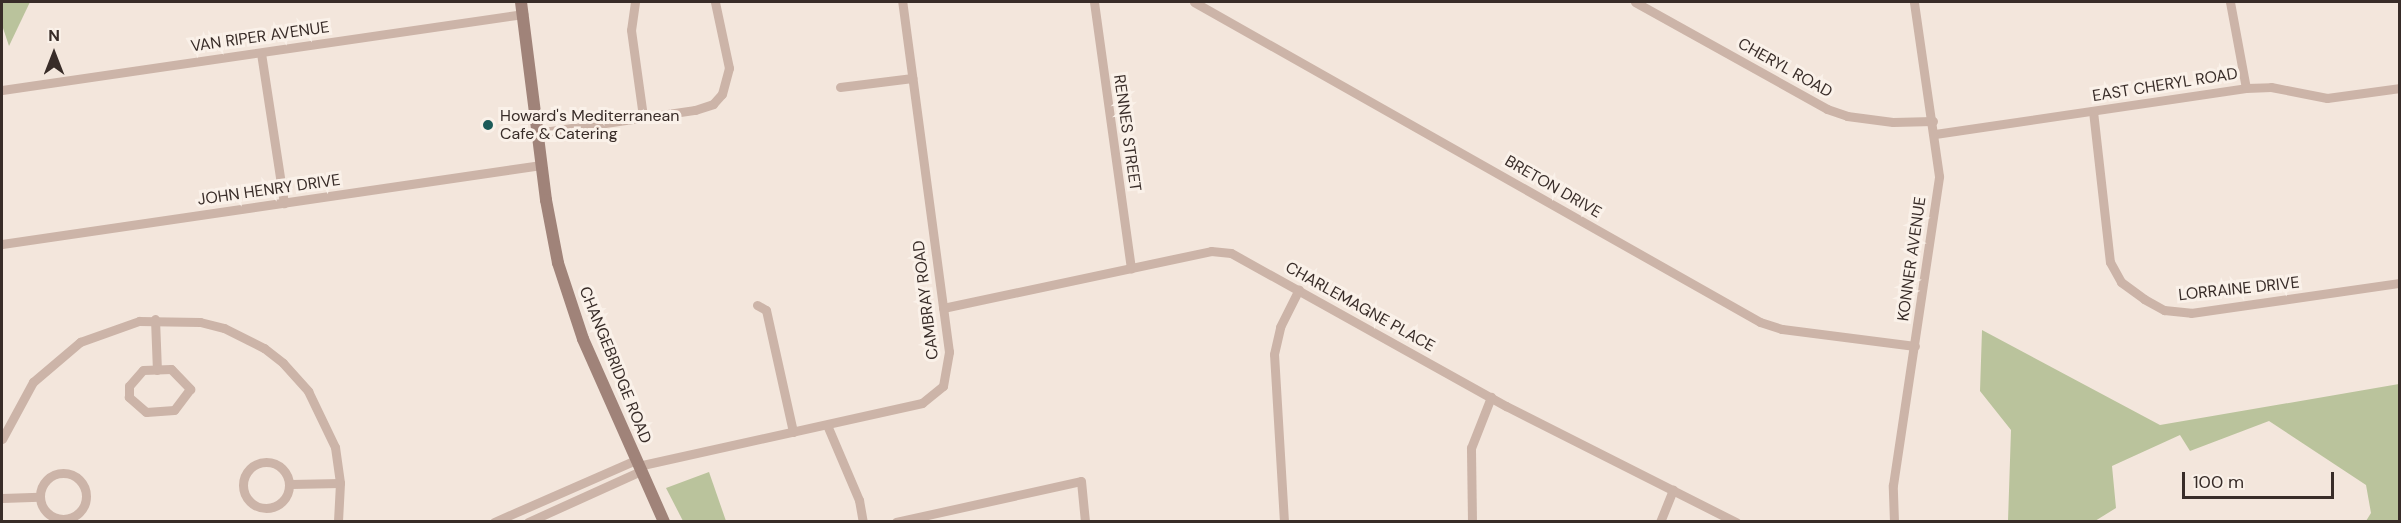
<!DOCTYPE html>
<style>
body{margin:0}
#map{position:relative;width:2401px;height:523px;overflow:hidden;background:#f3e6dc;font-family:"DM Sans",sans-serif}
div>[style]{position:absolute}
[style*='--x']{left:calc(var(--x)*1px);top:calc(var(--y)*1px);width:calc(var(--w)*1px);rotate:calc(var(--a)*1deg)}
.green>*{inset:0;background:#bac39c}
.minor>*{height:9px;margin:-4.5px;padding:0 4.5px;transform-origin:4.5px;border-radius:4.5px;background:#ccb4a8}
.minor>.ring{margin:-4.5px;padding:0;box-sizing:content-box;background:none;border:9px solid #ccb4a8;border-radius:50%}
.secondary>*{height:12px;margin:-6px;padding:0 6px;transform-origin:6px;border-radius:6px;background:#a08379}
.dots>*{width:16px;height:16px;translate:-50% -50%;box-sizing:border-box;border:3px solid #faf1e9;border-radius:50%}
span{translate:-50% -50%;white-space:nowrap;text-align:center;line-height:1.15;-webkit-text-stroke:6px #faf1e9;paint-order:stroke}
.street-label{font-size:16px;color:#382c28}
.poi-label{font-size:16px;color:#382c28}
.left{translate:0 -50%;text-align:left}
.frame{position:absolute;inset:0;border:3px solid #382c28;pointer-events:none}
.north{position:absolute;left:24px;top:24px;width:60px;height:60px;-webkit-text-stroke:4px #faf1e9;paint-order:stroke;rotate:0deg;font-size:16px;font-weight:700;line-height:24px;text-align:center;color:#382c28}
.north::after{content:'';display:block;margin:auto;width:21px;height:27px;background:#382c28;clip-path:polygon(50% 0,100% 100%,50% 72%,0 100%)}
.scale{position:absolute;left:2182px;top:472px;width:152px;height:27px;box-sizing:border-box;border:3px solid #382c28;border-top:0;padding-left:8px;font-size:18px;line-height:21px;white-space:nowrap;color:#382c28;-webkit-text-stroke:4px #faf1e9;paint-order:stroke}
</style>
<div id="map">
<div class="green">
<i style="clip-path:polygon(2px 2px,30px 2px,9px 46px,2px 25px)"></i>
<i style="clip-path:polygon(1982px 330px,2160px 425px,2399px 384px,2399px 521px,2366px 521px,2371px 513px,2366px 485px,2269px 421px,2190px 451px,2180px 435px,2112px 466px,2116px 508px,2095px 521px,2008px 521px,2011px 430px,1980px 391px)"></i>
<i style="clip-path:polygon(709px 472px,726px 521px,683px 521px,666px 488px)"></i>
</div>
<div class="minor">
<i style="--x:635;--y:2;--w:28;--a:98"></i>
<i style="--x:631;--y:30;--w:88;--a:82.1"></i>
<i style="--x:1094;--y:2;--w:269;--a:82.1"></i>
<i style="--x:1194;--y:2;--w:650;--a:29.48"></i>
<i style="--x:1760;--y:322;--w:23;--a:18"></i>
<i style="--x:1782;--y:329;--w:134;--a:7.3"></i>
<i style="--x:1635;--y:2;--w:220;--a:29.1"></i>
<i style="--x:1827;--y:109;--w:21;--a:19"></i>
<i style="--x:1847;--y:116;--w:46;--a:7.4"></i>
<i style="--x:1893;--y:122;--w:40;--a:-1.4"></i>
<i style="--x:2230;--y:2;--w:87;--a:79.5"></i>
<i style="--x:261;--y:53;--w:152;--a:81.3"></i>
<i style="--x:840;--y:87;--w:73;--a:-7.1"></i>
<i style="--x:2;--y:90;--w:527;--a:-8.3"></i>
<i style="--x:2093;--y:111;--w:152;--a:83.6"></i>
<i style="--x:2110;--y:262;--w:23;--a:61"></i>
<i style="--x:2121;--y:282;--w:29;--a:36"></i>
<i style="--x:2144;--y:299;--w:23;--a:29"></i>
<i style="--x:2164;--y:310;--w:27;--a:6"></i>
<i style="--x:2191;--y:313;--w:211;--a:-8.2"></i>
<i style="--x:537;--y:133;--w:160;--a:-8.3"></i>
<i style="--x:695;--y:110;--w:19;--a:-18"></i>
<i style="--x:713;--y:104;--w:13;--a:-48"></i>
<i style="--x:722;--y:94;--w:27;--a:-75"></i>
<i style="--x:729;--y:68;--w:67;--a:-102"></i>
<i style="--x:1935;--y:134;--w:314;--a:-8.4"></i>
<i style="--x:2246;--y:88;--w:25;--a:-2"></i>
<i style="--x:2271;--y:87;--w:57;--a:11.1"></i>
<i style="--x:2327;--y:98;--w:74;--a:-7.8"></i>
<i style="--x:2;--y:244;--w:545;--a:-8.34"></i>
<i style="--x:757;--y:305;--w:10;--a:29"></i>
<i style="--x:766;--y:310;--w:125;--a:77.5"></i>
<i style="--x:943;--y:308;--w:274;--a:-12"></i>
<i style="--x:1211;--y:251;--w:20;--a:6"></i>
<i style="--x:1231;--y:253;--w:315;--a:29.1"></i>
<i style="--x:1506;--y:406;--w:258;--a:26.8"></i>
<i style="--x:155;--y:319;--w:51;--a:87.8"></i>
<i style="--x:171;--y:369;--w:28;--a:46"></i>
<i style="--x:190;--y:389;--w:26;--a:127"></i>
<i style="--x:174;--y:410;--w:28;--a:176"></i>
<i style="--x:146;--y:412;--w:23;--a:-139"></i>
<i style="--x:129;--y:397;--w:11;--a:-90"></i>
<i style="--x:129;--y:386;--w:21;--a:-49"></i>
<i style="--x:143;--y:370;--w:28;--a:-2"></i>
<i style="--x:827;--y:425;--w:82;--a:66.9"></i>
<i style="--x:859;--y:500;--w:22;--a:80"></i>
<i style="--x:2;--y:439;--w:65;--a:-61.5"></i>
<i style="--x:33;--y:382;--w:62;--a:-40.4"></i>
<i style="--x:80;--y:342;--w:63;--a:-19.6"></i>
<i style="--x:139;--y:321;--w:61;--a:0.9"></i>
<i style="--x:200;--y:322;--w:25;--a:14"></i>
<i style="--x:224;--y:328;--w:45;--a:26.6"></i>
<i style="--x:264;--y:348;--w:24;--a:38"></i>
<i style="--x:283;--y:363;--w:38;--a:48"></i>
<i style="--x:308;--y:391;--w:62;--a:64.3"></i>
<i style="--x:335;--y:447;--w:36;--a:82"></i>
<i style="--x:340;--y:483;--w:39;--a:93"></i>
<i class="ring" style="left:243px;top:462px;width:37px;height:37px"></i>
<i style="--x:638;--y:466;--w:291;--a:-12.5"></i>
<i style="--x:922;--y:403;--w:27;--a:-39"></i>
<i style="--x:943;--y:386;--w:35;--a:-80"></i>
<i style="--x:949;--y:352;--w:353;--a:-97.6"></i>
<i class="ring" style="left:40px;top:473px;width:37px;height:37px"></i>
<i style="--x:291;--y:484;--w:49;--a:-1.2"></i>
<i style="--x:2;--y:498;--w:37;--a:-2"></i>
<i style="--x:494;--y:522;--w:155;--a:-23.6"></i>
<i style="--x:528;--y:522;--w:124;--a:-24.3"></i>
<i style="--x:896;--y:522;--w:189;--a:-12.5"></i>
<i style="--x:1081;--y:481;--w:41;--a:84.4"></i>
<i style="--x:1284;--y:522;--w:168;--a:-93.4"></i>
<i style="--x:1274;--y:354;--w:28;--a:-77"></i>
<i style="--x:1280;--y:327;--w:42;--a:-63.4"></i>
<i style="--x:1472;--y:522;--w:74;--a:-90.8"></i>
<i style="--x:1471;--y:448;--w:55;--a:-68.6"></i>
<i style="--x:1660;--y:522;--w:35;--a:-68"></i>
<i style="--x:1894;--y:522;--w:37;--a:-92"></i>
<i style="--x:1893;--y:485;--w:312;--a:-81.5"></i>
<i style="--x:1939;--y:176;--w:176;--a:-98.2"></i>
</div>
<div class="secondary">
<i style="--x:521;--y:2;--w:200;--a:82.8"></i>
<i style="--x:546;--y:200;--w:64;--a:79.2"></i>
<i style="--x:558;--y:263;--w:80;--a:71.8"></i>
<i style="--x:583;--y:339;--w:200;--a:66.1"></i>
</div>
<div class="dots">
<i style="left:488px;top:125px;background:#1c5b59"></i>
</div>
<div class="street-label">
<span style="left:260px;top:37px;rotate:-8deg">VAN RIPER AVENUE</span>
<span style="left:1785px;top:68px;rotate:29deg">CHERYL ROAD</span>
<span style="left:2165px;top:85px;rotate:-9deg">EAST CHERYL ROAD</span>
<span style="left:1127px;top:133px;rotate:82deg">RENNES STREET</span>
<span style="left:1553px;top:187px;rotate:30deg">BRETON DRIVE</span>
<span style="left:269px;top:190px;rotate:-8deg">JOHN HENRY DRIVE</span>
<span style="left:1912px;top:259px;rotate:-82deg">KONNER AVENUE</span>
<span style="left:2239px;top:289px;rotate:-6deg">LORRAINE DRIVE</span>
<span style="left:926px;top:300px;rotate:-97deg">CAMBRAY ROAD</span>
<span style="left:1360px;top:307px;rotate:29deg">CHARLEMAGNE PLACE</span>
<span style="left:615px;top:365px;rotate:68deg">CHANGEBRIDGE ROAD</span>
</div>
<div class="poi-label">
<span class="left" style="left:500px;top:125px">Howard's Mediterranean<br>Cafe &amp; Catering</span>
</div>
<div class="frame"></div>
<div class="north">N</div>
<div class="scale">100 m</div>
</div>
